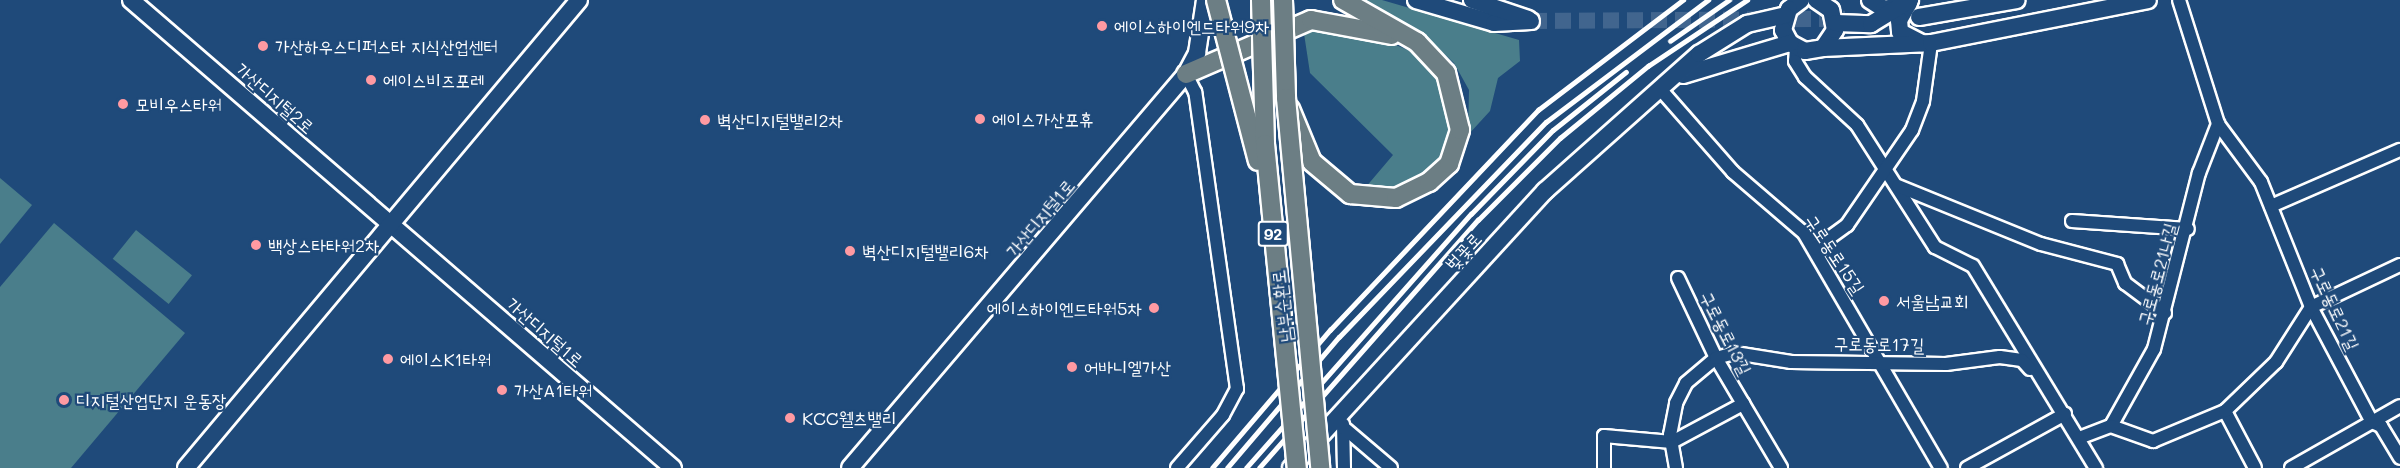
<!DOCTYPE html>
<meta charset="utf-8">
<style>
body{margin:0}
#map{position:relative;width:2400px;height:468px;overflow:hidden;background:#1f4a7a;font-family:Mali,"Poor Story",sans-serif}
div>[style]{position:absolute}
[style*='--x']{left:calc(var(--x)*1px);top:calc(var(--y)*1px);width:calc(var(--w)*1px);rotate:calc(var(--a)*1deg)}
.green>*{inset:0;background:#4a7e8b;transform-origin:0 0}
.secondary-tunnel>*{height:16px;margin-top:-8px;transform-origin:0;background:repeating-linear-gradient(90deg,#41658e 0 16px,transparent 0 24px)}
.roads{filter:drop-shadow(2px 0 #fff) drop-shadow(-2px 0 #fff) drop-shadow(0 2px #fff) drop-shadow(0 -2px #fff)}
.street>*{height:12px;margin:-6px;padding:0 6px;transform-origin:6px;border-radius:6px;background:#1f4a7a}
.secondary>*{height:16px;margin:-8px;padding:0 8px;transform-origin:8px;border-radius:8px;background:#1f4a7a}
.primary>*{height:18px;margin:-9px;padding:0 9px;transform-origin:9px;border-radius:9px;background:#6c7e84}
.rail>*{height:4.5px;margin:-2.25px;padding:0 2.25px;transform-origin:2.25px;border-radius:2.25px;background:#fff}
.bridges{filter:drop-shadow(2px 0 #fff) drop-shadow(-2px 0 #fff) drop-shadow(0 2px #fff) drop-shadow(0 -2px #fff)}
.primary-bridge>*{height:18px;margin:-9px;padding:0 9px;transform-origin:9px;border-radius:9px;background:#6c7e84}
.dots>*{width:16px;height:16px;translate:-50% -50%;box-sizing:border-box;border:3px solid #1f4a7a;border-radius:50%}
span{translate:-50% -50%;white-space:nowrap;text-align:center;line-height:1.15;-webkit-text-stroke:4.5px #1f4a7a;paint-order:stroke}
.shield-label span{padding:2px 4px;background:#1f4a7a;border:2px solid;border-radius:4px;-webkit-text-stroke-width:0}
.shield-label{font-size:16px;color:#fff;font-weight:700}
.poi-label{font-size:18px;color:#fff}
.left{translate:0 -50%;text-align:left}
.right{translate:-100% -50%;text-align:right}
.street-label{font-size:18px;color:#fff}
</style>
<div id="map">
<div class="green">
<i style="clip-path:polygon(1360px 0,1382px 0,1519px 40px,1520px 61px,1498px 78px,1490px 111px,1468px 135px,1469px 90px,1454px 63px,1421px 32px)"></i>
<i style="clip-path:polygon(1303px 27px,1386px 41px,1420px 55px,1435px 70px,1452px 126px,1445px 151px,1431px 171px,1394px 190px,1365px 188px,1393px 155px,1310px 73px)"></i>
<i style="clip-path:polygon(0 178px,32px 205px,0 244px)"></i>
<i style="clip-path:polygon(54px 223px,185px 333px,71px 468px,0 468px,0 287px)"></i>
<i style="left:136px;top:230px;width:72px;height:37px;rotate:39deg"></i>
</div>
<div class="secondary-tunnel">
<i style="--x:1531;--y:21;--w:314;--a:-0.4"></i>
</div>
<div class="roads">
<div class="street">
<i style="--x:2179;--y:0;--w:130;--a:72.5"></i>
<i style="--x:2218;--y:124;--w:72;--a:53.4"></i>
<i style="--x:2261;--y:182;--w:135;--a:68.2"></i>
<i style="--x:2311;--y:307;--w:130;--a:62.1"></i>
<i style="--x:2372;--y:422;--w:10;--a:24"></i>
<i style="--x:2381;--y:426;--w:37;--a:59"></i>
<i style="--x:1796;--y:48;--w:13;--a:94"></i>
<i style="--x:1795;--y:61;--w:19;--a:58"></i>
<i style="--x:1805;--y:77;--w:71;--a:42.7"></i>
<i style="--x:1857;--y:125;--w:145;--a:57.4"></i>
<i style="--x:1935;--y:247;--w:42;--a:26.6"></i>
<i style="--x:1973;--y:266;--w:237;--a:58.7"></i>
<i style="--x:1661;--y:90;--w:109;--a:48.7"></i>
<i style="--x:1733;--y:172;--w:94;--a:40.7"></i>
<i style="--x:1804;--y:233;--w:272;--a:59.8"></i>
<i style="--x:1898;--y:186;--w:154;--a:22.1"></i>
<i style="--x:2041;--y:244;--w:79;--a:14.7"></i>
<i style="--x:2117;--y:264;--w:21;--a:67"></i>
<i style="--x:2125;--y:283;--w:50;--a:36.9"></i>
<i style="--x:2271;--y:206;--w:141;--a:-23.5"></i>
<i style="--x:2072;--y:221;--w:116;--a:3.9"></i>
<i style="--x:1814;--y:249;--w:41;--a:-36"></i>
<i style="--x:1847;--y:225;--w:115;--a:-55.6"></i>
<i style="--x:1912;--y:130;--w:31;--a:-69"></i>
<i style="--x:1923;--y:101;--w:59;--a:-82.1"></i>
<i style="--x:1678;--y:278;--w:89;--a:64.6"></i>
<i style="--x:1716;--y:358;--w:128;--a:59.4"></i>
<i style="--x:2225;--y:411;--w:64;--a:62.2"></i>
<i style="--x:1343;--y:424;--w:44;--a:88.7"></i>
<i style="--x:2111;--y:426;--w:88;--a:-60.8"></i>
<i style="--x:2154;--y:349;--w:182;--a:-75.7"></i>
<i style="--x:2199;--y:173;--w:53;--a:-68.8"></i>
<i style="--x:1343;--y:427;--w:63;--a:40.5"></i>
<i style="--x:2079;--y:438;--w:34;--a:-21"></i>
<i style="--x:2111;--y:426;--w:45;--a:19.7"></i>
<i style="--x:2153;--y:441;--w:78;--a:-22.6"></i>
<i style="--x:2225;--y:411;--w:71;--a:-43.9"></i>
<i style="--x:2276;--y:362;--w:65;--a:-57.5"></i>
<i style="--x:2311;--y:307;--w:98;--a:-25.3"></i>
<i style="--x:1177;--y:468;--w:70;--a:-49"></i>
<i style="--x:1223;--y:415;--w:30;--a:-62"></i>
<i style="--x:1237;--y:389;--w:300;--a:-98"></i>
<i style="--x:1195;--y:92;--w:20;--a:-117"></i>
<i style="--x:1604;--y:468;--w:32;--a:-90"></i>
<i style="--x:1604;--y:436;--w:68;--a:5"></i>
<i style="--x:1672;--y:442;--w:81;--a:-28.2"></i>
<i style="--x:1676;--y:468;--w:34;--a:-100"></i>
<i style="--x:1670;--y:435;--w:33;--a:-79"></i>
<i style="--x:1676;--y:403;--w:22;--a:-63"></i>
<i style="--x:1686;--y:383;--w:39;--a:-40"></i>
<i style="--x:1716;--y:358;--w:20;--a:-15"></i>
<i style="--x:1735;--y:353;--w:57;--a:9.1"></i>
<i style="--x:1791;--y:362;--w:155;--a:0.7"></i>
<i style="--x:1946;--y:364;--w:54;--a:-7.4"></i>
<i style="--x:2000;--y:357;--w:22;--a:8"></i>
<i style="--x:2022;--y:360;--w:12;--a:48"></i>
<i style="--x:1967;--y:468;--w:112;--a:-28.9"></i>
<i style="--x:2291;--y:468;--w:125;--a:-29.6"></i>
</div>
<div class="secondary">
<i style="--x:131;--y:0;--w:716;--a:40.81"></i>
<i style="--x:1416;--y:0;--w:81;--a:16.4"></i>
<i style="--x:1494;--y:23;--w:37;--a:-3"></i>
<i style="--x:1472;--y:0;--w:59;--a:18.7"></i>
<i style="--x:1801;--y:0;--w:15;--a:143"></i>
<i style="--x:1789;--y:9;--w:22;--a:106"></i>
<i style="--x:1783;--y:30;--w:15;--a:62"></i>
<i style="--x:1790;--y:43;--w:17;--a:28"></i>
<i style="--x:1805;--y:51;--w:18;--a:-9"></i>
<i style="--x:1823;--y:48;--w:22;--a:-56"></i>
<i style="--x:1835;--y:30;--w:20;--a:-101"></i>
<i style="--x:1831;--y:10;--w:18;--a:-146"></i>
<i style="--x:1870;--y:0;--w:17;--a:33"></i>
<i style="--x:1884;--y:9;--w:14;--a:-12"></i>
<i style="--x:1909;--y:3;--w:20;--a:120"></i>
<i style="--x:1899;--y:20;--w:12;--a:85"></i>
<i style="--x:1900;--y:32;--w:25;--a:27"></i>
<i style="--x:1919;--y:17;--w:99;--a:-9.8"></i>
<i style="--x:1836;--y:23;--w:35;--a:2"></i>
<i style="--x:1871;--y:24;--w:46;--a:-31.6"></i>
<i style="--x:1823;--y:48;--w:108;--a:-2.7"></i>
<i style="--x:1931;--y:43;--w:221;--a:-11.2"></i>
<i style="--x:1683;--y:75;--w:112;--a:-16.7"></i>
<i style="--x:186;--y:468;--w:611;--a:-49.98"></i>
<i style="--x:850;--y:468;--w:518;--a:-49.54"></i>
<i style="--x:1186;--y:74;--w:24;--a:-62"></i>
<i style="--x:1197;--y:53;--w:54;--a:-81.4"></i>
<i style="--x:1291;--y:468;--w:376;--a:-47.5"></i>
<i style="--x:1545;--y:191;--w:206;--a:-41.7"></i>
<i style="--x:1699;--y:54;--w:57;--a:-32"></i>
<i style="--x:1747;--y:24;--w:39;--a:-13"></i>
</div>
<div class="primary">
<i style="--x:1186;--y:74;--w:136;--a:-23.4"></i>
<i style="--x:1311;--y:20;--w:82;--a:10.5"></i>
<i style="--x:1290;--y:109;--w:57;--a:67.5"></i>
<i style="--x:1312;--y:162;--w:50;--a:40.1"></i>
<i style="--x:1350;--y:194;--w:46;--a:5"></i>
<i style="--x:1396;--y:198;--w:37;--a:-26"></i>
<i style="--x:1429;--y:182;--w:27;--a:-42"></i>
<i style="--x:1449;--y:164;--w:36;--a:-72"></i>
<i style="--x:1460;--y:130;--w:59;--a:-103.8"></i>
<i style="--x:1446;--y:73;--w:42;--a:-133.1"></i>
<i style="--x:1417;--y:42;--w:85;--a:-150.4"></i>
</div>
</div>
<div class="rail">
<i style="--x:1670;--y:41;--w:72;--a:-34.8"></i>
<i style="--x:1212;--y:468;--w:182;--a:-49.5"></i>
<i style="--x:1330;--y:330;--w:303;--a:-46.6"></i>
<i style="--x:1538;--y:110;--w:182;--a:-37.2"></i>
<i style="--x:1227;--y:468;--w:172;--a:-49.5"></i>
<i style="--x:1339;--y:337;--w:298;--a:-46.1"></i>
<i style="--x:1546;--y:122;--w:203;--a:-37"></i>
<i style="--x:1246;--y:468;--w:339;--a:-48.5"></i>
<i style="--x:1471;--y:214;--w:117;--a:-45.7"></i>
<i style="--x:1553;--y:130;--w:93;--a:-38.5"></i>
<i style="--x:1259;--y:468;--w:331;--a:-48.6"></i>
<i style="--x:1478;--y:220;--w:116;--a:-45"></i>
<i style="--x:1560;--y:138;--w:114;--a:-39.3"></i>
<i style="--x:1648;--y:66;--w:119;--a:-33.7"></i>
</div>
<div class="bridges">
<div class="primary-bridge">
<i style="--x:1216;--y:0;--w:166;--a:75.4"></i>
<i style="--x:1261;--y:0;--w:144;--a:88.4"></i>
<i style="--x:1265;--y:144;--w:326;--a:84.4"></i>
<i style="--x:1283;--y:0;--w:98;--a:88.2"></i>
<i style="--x:1286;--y:98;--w:372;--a:84.7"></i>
</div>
</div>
<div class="dots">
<i style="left:1102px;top:26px;background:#ff9aa2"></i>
<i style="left:263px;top:46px;background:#ff9aa2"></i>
<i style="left:371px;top:80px;background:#ff9aa2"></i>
<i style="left:123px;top:104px;background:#ff9aa2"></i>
<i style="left:980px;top:119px;background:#ff9aa2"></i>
<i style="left:705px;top:120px;background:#ff9aa2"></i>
<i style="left:256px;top:245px;background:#ff9aa2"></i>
<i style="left:850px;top:251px;background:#ff9aa2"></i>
<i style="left:1884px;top:301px;background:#ff9aa2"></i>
<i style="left:1154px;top:308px;background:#ff9aa2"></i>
<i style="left:388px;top:359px;background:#ff9aa2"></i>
<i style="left:1072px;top:367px;background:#ff9aa2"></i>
<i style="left:502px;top:390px;background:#ff9aa2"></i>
<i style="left:64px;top:400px;background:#ff9aa2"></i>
<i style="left:790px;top:418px;background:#ff9aa2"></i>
</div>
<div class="shield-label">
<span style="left:1273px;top:234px">92</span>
</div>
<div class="poi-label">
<span class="left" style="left:1114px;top:26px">에이스하이엔드타워9차</span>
<span class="left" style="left:275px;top:46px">가산하우스디퍼스타 지식산업센터</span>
<span class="left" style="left:383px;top:80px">에이스비즈포레</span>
<span class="left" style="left:135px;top:104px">모비우스타워</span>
<span class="left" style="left:992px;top:119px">에이스가산포휴</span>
<span class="left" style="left:717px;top:120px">벽산디지털밸리2차</span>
<span class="left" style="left:268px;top:245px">백상스타타워2차</span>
<span class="left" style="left:862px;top:251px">벽산디지털밸리6차</span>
<span class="left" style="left:1896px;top:301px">서울남교회</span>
<span class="right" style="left:1142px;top:308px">에이스하이엔드타워5차</span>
<span class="left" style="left:400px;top:359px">에이스K1타워</span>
<span class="left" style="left:1084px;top:367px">어바니엘가산</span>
<span class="left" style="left:514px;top:390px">가산A1타워</span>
<span class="left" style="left:76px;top:400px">디지털산업단지 운동장</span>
<span class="left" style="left:802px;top:418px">KCC웰츠밸리</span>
</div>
<div class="street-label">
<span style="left:275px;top:98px;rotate:41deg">가산디지털2로</span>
<span style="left:1040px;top:218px;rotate:-50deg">가산디지털1로</span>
<span style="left:1463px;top:251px;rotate:-47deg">벚꽃로</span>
<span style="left:1835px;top:254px;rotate:56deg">구로동로15길</span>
<span style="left:2157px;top:274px;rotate:-75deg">구로동로21나길</span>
<span style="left:1282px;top:306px;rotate:-97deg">남부순환로</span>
<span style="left:2335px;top:308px;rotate:65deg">구로동로21길</span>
<span style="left:545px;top:332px;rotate:41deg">가산디지털1로</span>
<span style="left:1726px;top:333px;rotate:63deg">구로동로13길</span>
<span style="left:1879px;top:344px;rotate:1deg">구로동로17길</span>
</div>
</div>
